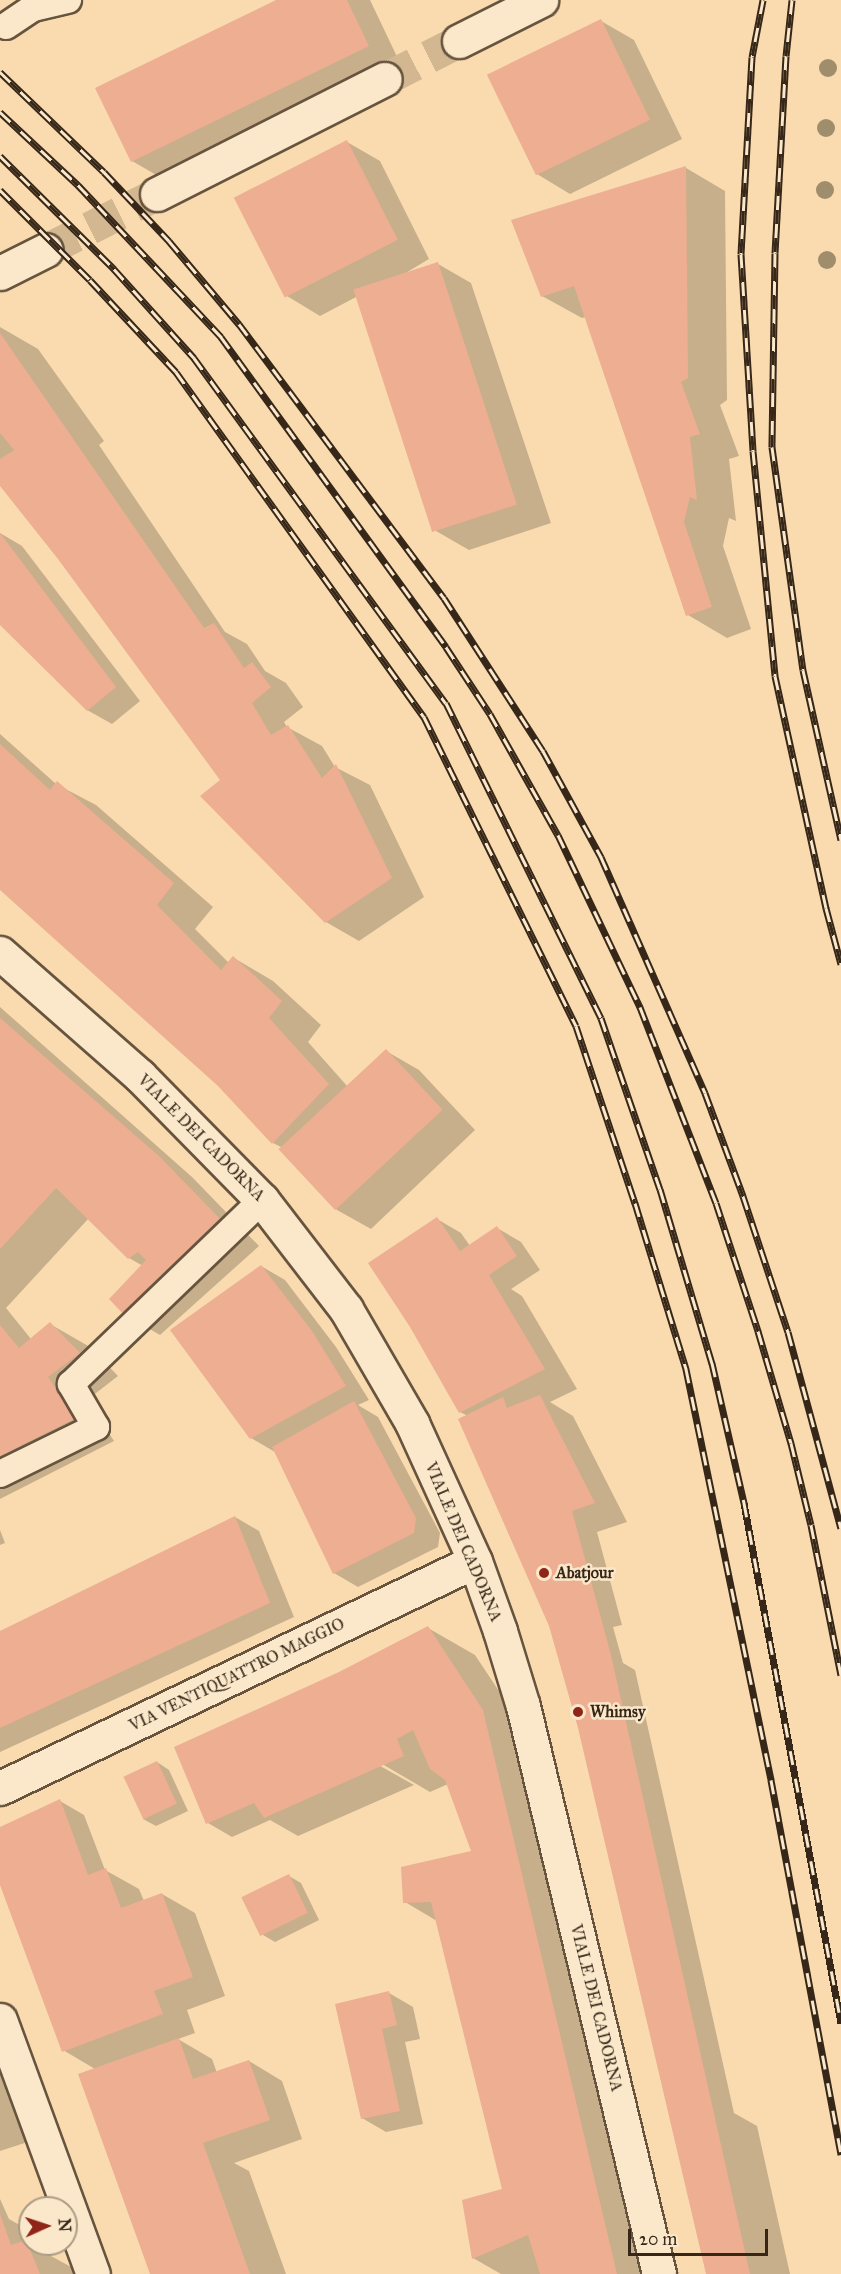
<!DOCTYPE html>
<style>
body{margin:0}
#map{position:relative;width:841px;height:2274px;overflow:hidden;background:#f9dbaf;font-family:"IM FELL Great Primer",serif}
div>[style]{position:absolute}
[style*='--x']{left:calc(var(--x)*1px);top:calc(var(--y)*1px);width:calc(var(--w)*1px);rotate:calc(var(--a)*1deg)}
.shadow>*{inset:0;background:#0003}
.building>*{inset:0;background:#edae92;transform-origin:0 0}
.secondary-tunnel>*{height:33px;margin-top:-16.5px;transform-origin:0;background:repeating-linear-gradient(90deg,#d2b791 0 33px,transparent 0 49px)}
.roads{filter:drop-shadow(2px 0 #67543e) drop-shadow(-2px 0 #67543e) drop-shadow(0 2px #67543e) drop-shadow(0 -2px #67543e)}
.lane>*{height:26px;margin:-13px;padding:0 13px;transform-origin:13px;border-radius:13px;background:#fbe8cb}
.street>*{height:33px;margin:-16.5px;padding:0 16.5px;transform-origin:16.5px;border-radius:16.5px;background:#fbe8cb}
.secondary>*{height:33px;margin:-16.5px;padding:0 16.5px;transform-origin:16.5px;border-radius:16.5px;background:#fbe8cb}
.rail>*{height:7px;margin-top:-3.5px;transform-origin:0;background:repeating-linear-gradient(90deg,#fbe8cb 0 14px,#362718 0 28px);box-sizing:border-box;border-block:2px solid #362718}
.trees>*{width:18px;height:18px;margin:-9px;border-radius:50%;background:#a08d6b}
.dots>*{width:16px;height:16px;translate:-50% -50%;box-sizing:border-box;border:3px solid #fbe8cb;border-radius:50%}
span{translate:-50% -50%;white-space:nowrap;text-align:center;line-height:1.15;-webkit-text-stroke:5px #fbe8cb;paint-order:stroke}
.street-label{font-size:16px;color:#362718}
.poi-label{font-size:16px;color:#362718;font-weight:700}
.left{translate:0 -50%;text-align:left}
.north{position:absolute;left:18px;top:2196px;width:60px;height:60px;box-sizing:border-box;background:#fbe8cb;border:2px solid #ac9b83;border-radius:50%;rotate:87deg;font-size:16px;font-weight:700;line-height:24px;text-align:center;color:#362718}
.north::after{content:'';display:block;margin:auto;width:21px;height:27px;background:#8f2418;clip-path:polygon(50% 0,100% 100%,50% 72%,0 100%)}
.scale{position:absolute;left:628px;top:2229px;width:140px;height:27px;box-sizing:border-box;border:3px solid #362718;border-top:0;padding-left:8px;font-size:18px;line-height:21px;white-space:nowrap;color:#362718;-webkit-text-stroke:4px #fbe8cb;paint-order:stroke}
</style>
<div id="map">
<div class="shadow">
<i style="clip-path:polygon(279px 0,370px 0,401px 65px,165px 180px,132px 161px)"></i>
<i style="clip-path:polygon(601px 21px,634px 40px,682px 139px,570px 194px,537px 174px)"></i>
<i style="clip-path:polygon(347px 142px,380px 161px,429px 259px,399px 277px,438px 264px,471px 283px,551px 523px,469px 550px,436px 531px,358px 296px,320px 316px,287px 296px)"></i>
<i style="clip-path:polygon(686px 168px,725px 191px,727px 400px,720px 405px,739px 456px,729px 459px,736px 521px,729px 518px,723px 546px,751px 629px,727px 638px,688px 615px,586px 317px,582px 318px,542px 296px,513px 221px)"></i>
<i style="clip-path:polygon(0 327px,38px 349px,104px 441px,99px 445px,225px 632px,247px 644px,265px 671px,286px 683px,303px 707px,284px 722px,287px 727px,322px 746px,335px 767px,370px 785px,424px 897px,359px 941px,326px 922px,202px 796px,222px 780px,60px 558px,0 483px)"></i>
<i style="clip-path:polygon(0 533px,22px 546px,140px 701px,112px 724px,87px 710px,0 623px)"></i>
<i style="clip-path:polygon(0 734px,56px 784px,96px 805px,213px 907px,195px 929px,229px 963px,234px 958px,273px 981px,321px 1025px,308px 1042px,348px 1087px,386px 1051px,419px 1070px,475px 1130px,371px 1229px,337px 1210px,282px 1150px,283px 1148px,273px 1143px,219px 1084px,0 888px)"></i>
<i style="clip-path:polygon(0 1007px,192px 1177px,259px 1246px,160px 1335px,127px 1316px,143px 1266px,129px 1258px,89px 1218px,6px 1308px,31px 1339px,50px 1324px,90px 1347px,118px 1376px,87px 1400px,114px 1441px,0 1499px)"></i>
<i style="clip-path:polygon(437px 1219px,461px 1233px,470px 1246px,497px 1228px,521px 1242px,540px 1270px,511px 1289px,522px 1296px,577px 1389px,550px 1402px,573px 1416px,627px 1522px,597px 1532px,622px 1625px,613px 1627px,623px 1663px,635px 1670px,734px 2113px,757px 2126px,790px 2274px,707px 2274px,579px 1728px,550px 1624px,468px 1416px,460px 1412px)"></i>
<i style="clip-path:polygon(261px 1266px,285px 1280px,336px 1347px,369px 1400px,358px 1405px,378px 1417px,440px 1533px,438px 1547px,358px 1587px,334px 1573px,275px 1452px,251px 1438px)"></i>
<i style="clip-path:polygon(235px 1517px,259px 1531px,294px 1617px,0 1752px,0 1633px)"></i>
<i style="clip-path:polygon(0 1530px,5px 1543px,0 1545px)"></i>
<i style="clip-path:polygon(428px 1628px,475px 1655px,530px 1738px,656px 2274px,501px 2274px,473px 2258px,503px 2190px,437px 1921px,405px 1902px,473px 1852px,448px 1784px,430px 1792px,377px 1761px,375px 1763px,414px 1785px,298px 1836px,270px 1820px,232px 1837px,208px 1823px,339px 1674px)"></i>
<i style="clip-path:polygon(157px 1762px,169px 1770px,188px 1811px,156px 1826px,143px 1819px)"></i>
<i style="clip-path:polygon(60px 1801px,84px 1815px,105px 1870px,139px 1889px,144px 1901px,162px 1894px,195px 1913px,225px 1996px,187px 2010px,195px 2033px,178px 2039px,212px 2059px,217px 2073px,249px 2061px,282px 2081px,302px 2139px,234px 2163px,249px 2171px,286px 2274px,151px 2274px,95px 2069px,63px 2050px,0 1880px,0 1828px)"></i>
<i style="clip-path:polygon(289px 1876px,301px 1883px,319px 1920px,275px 1942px,263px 1935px)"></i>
<i style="clip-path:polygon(389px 1993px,413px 2007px,420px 2039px,405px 2042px,423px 2124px,386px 2132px,362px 2118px)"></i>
<i style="clip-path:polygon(0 2047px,37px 2139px,0 2151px)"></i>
<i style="clip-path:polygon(0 2199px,9px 2219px,30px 2231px,30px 2244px,47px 2244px,51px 2256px,73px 2268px,75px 2274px,0 2274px)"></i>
</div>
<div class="building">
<i style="clip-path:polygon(276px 0,347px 0,369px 46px,131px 162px,95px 88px)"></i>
<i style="left:601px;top:19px;width:112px;height:127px;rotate:64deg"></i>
<i style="left:347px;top:140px;width:112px;height:127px;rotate:63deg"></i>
<i style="clip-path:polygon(686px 166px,688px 378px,681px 382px,700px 434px,690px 437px,697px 500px,690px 497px,684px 522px,712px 607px,686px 616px,574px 286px,541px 297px,511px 220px)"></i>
<i style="left:438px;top:262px;width:255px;height:89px;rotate:72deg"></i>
<i style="clip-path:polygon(0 333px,204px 628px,214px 623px,244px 668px,252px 662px,271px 687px,252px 703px,271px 735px,288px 725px,322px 778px,336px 764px,392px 878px,325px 923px,200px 796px,220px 780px,58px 559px,0 486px,0 459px,14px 450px,0 433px)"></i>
<i style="clip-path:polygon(0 533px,116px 687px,87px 711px,0 625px)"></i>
<i style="clip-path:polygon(0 744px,50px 790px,57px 781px,174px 883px,157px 905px,221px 970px,233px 956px,282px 1001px,269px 1018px,329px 1084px,272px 1144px,218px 1086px,0 890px)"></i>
<i style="clip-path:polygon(0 1018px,159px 1156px,227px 1226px,126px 1317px,109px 1299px,146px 1260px,138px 1252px,128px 1259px,56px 1188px,0 1249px)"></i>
<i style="left:386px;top:1049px;width:83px;height:147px;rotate:47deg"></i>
<i style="clip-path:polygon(437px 1217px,460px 1251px,497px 1226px,517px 1256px,489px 1275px,545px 1369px,459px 1413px,410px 1327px,368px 1263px)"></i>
<i style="clip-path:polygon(261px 1265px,312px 1331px,346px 1386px,250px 1439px,170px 1330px)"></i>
<i style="clip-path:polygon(50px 1322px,80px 1353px,48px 1377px,76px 1418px,0 1456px,0 1325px,19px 1348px)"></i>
<i style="clip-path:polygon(540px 1395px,595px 1503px,572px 1511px,611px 1655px,750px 2274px,706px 2274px,578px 1728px,549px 1626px,458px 1419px,503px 1397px,507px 1408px)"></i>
<i style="clip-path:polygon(354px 1401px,416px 1518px,414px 1533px,333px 1574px,272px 1447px)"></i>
<i style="clip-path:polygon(235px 1516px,270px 1603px,0 1728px,0 1631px)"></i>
<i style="clip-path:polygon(428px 1626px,483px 1710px,617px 2274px,540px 2274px,528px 2235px,472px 2259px,462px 2200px,502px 2189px,431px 1902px,403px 1903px,401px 1867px,471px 1851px,445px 1780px,430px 1769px,413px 1730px,397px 1739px,404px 1756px,264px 1818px,254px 1803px,206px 1824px,174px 1747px,339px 1672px)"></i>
<i style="left:157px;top:1761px;width:47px;height:37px;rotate:65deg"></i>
<i style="clip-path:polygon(60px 1799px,88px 1875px,106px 1868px,121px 1908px,162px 1893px,193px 1977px,154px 1991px,163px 2014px,62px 2052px,0 1885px,0 1827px)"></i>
<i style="left:289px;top:1874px;width:43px;height:53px;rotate:64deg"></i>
<i style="clip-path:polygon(389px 1991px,397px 2025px,382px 2029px,400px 2111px,361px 2119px,335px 2004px)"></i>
<i style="clip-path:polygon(179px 2038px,193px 2079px,249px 2060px,270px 2120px,203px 2143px,250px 2274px,150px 2274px,78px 2074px)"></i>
<i style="clip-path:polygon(0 2214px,11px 2245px,26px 2240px,40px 2274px,0 2274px)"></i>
</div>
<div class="secondary-tunnel">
<i style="--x:385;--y:79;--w:83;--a:-27.2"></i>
<i style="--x:46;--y:250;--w:124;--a:-26.8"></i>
</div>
<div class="roads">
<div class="lane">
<i style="--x:6;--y:26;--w:32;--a:-34"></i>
<i style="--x:33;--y:8;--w:36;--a:-13"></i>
<i style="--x:0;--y:1474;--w:107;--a:-26.1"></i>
<i style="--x:96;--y:1427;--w:50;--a:-120.2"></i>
<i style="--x:71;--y:1384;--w:265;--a:-43.9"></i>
</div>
<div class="street">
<i style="--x:0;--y:953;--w:186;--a:41.3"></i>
<i style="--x:140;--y:1076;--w:174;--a:45.5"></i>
<i style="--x:262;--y:1200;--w:138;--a:52.4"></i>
<i style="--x:346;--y:1309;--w:132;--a:59.9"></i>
<i style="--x:412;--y:1423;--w:152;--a:65.5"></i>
<i style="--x:475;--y:1561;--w:74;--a:70.3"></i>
<i style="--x:500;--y:1631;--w:78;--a:73"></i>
<i style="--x:523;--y:1706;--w:584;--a:76.53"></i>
<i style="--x:0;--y:1788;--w:526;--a:-25.54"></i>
<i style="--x:0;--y:2020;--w:270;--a:69.9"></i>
</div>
<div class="secondary">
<i style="--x:459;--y:41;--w:92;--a:-26.6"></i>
<i style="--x:157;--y:194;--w:255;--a:-26.8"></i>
<i style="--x:0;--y:273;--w:51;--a:-26.6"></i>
</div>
</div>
<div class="rail">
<i style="--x:763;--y:0;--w:58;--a:100.9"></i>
<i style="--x:752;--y:57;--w:197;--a:93.2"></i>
<i style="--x:741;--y:254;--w:197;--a:86.5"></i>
<i style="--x:753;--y:451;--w:226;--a:84.4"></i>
<i style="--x:775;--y:676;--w:238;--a:77.6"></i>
<i style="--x:826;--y:908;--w:58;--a:75"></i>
<i style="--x:792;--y:0;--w:56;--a:96.1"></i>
<i style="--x:786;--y:56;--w:197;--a:93.2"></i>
<i style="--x:775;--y:253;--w:194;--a:90.9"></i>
<i style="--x:772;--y:447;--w:225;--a:82.1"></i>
<i style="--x:803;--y:670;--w:174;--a:77.4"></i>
<i style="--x:0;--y:72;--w:144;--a:43.9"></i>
<i style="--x:104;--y:172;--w:95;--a:46.7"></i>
<i style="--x:169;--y:241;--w:109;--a:49.9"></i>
<i style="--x:239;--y:324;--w:342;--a:53.2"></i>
<i style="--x:444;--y:598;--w:182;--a:57.1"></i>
<i style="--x:543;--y:751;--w:121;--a:61.3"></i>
<i style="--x:601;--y:857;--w:258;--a:66.2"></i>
<i style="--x:705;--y:1093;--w:110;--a:69.7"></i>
<i style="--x:743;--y:1196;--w:143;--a:71.7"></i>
<i style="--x:788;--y:1332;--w:203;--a:74.9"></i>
<i style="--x:0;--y:112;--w:107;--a:43.1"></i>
<i style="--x:78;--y:185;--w:209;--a:46.7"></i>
<i style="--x:221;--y:337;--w:383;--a:54"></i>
<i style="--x:446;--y:647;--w:80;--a:56.7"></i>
<i style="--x:490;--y:714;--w:139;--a:60.7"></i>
<i style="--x:558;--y:835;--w:191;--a:64.5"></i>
<i style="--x:640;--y:1007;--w:210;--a:68.8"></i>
<i style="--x:716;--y:1203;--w:135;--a:71.8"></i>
<i style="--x:758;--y:1331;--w:117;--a:73.6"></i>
<i style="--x:791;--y:1443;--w:84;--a:76.3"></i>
<i style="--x:811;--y:1525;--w:153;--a:78.7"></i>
<i style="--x:0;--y:156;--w:161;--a:44.7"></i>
<i style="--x:114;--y:269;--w:120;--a:48"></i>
<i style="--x:194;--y:358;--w:427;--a:53.9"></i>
<i style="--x:446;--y:703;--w:351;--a:63.8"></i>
<i style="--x:601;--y:1018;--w:181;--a:71"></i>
<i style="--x:660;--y:1189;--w:182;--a:73.4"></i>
<i style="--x:712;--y:1363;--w:144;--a:77.1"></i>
<i style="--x:744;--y:1503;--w:529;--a:79.43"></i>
<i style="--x:0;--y:190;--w:127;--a:45"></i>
<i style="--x:90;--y:280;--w:126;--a:46.9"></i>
<i style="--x:176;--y:372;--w:425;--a:54.3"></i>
<i style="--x:424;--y:717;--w:344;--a:63.8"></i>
<i style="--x:576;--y:1026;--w:187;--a:71.6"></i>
<i style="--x:635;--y:1203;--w:174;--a:72.9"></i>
<i style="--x:686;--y:1369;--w:420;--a:78.3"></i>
<i style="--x:771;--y:1780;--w:381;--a:79.4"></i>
</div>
<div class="trees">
<i style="left:828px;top:68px"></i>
<i style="left:826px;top:128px"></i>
<i style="left:825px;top:190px"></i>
<i style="left:827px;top:260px"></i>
</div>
<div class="dots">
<i style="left:544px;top:1573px;background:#8f2418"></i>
<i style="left:578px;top:1712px;background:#8f2418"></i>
</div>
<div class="street-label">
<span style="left:201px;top:1138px;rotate:45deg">VIALE DEI CADORNA</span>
<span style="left:463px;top:1542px;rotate:67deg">VIALE DEI CADORNA</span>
<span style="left:237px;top:1675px;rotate:-26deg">VIA VENTIQUATTRO MAGGIO</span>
<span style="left:596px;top:2008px;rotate:76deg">VIALE DEI CADORNA</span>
</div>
<div class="poi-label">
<span class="left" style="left:556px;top:1573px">Abatjour</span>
<span class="left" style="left:590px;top:1712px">Whimsy</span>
</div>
<div class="north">N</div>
<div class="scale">20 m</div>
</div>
